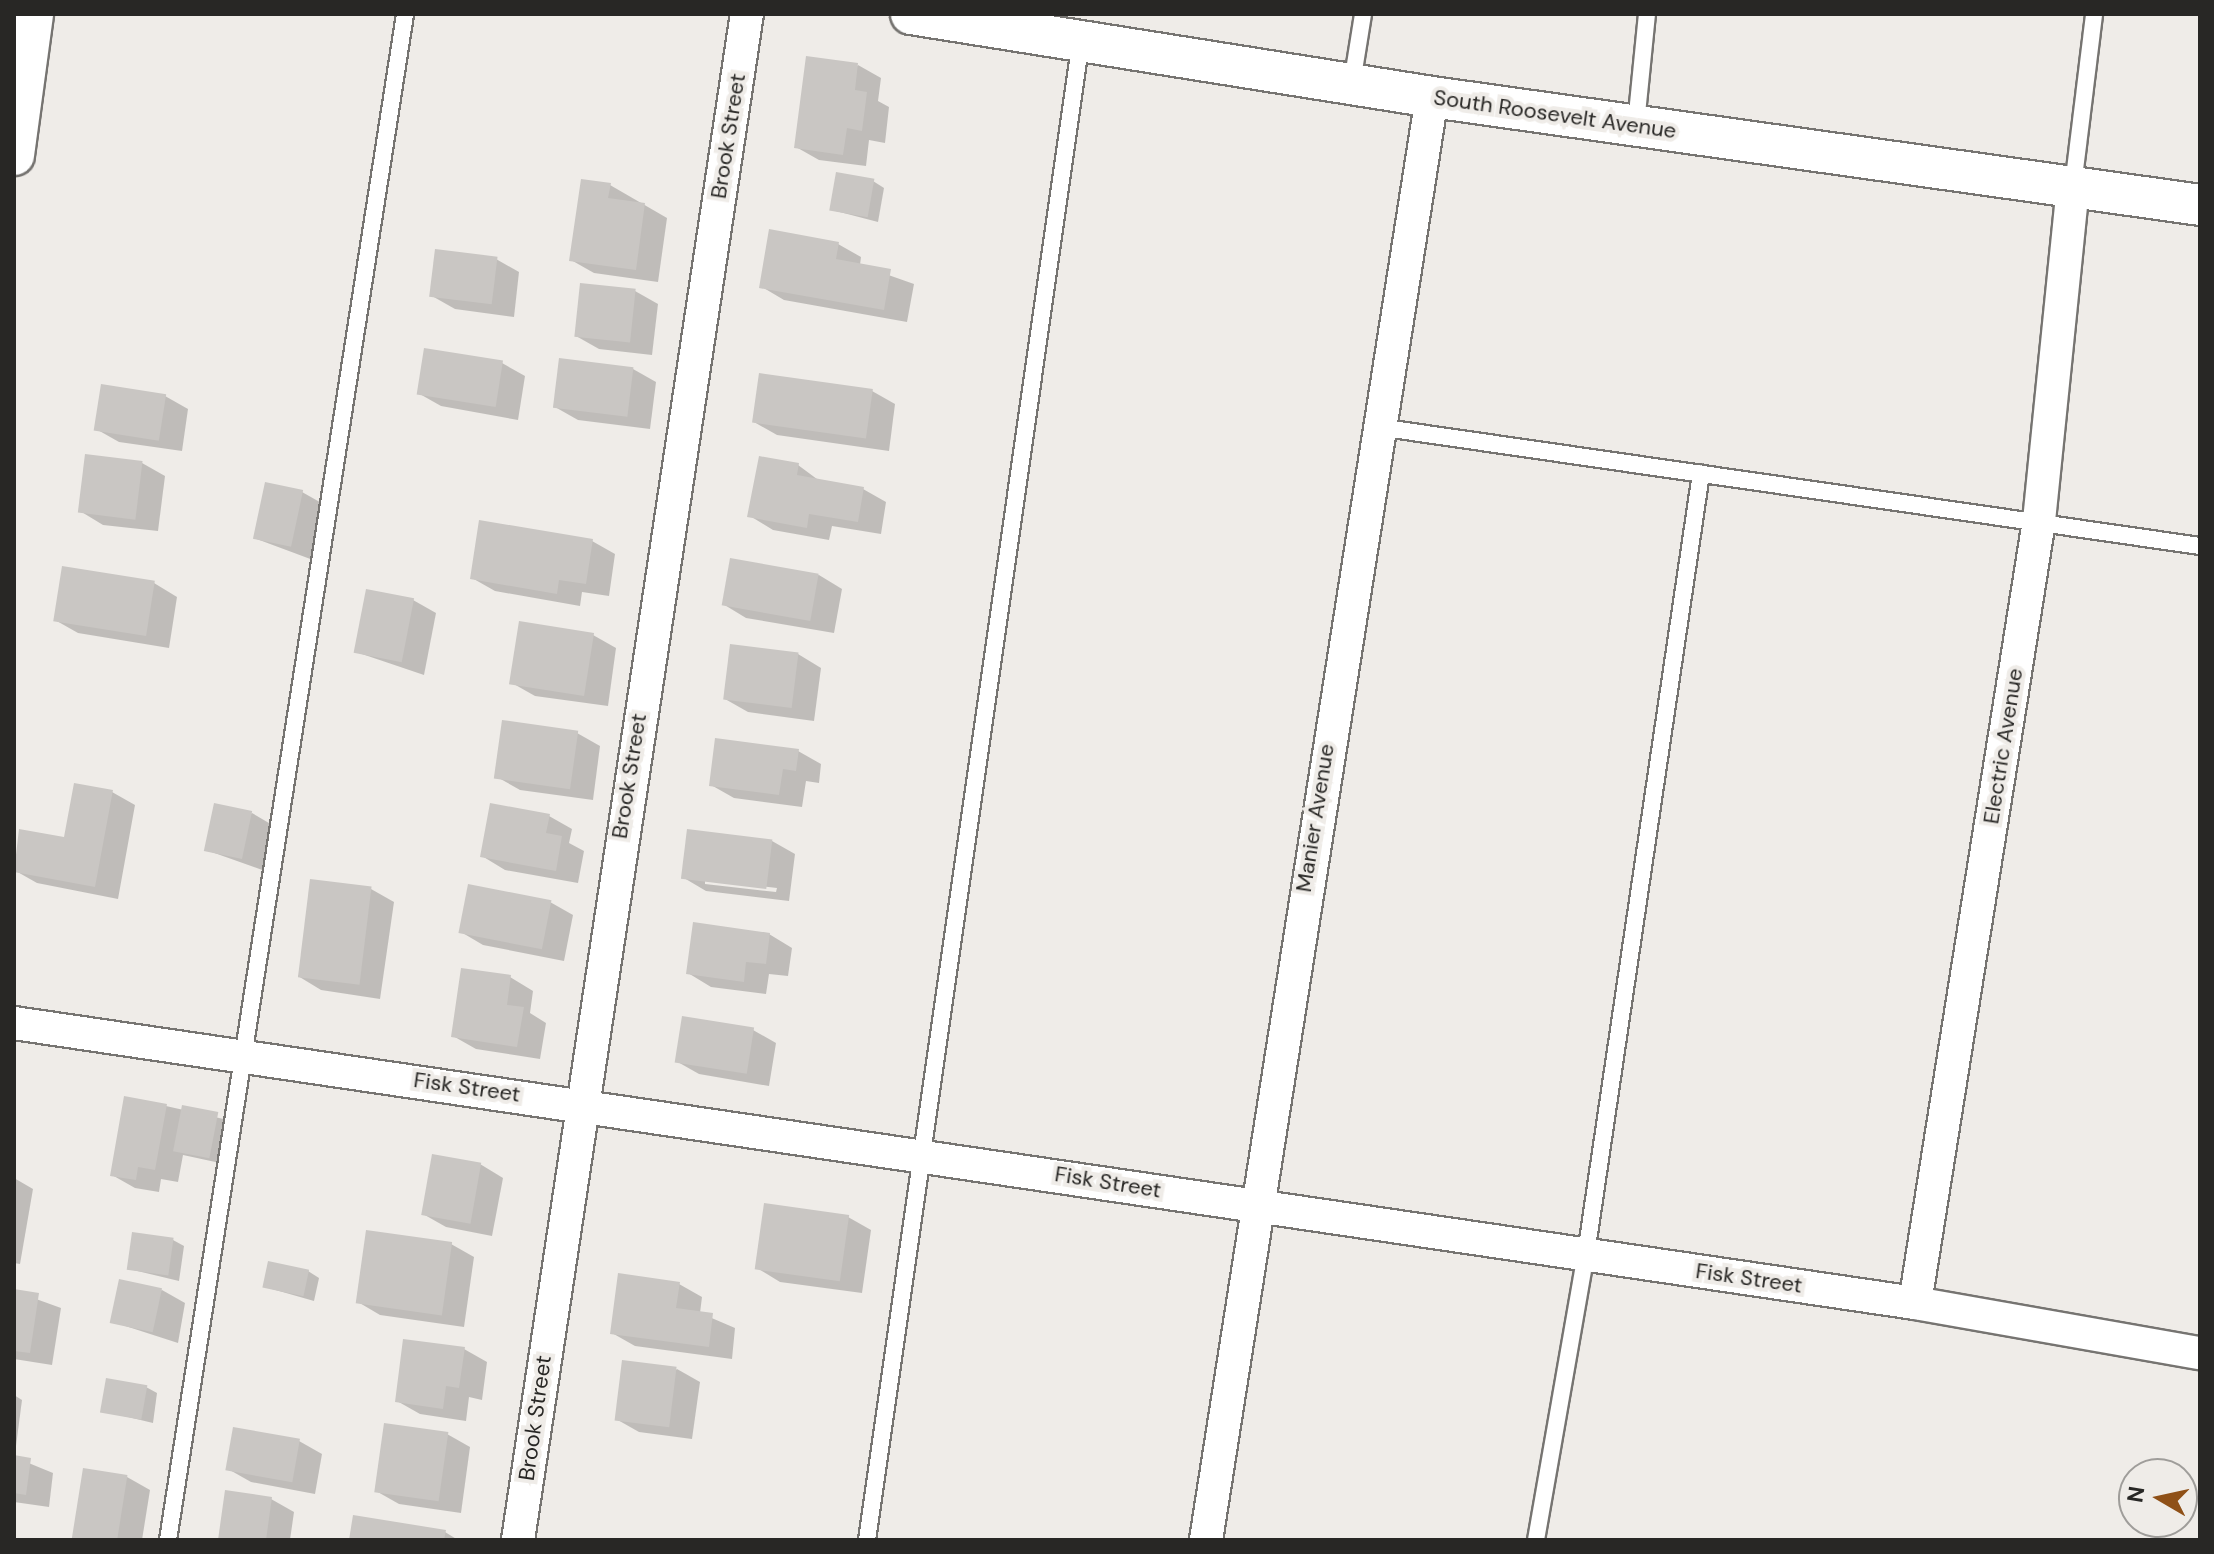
<!DOCTYPE html>
<style>
body{margin:0}
#map{position:relative;width:2214px;height:1554px;overflow:hidden;background:#efece8;font-family:"DM Sans",sans-serif}
div>[style]{position:absolute}
[style*='--x']{left:calc(var(--x)*1px);top:calc(var(--y)*1px);width:calc(var(--w)*1px);rotate:calc(var(--a)*1deg)}
.shadow>*{inset:0;background:#0003}
.building>*{inset:0;background:#c9c6c3;transform-origin:0 0}
.roads{filter:drop-shadow(2px 0 #767471) drop-shadow(-2px 0 #767471) drop-shadow(0 2px #767471) drop-shadow(0 -2px #767471)}
.service>*{height:16px;margin:-8px;padding:0 8px;transform-origin:8px;border-radius:8px;background:#fff}
.minor>*{height:32px;margin:-16px;padding:0 16px;transform-origin:16px;border-radius:16px;background:#fff}
.tertiary>*{height:40px;margin:-20px;padding:0 20px;transform-origin:20px;border-radius:20px;background:#fff}
span{translate:-50% -50%;white-space:nowrap;text-align:center;line-height:1.15;-webkit-text-stroke:8px #efece8;paint-order:stroke}
.street-label{font-size:22px;color:#282725}
.frame{position:absolute;inset:0;border:16px solid #282725;pointer-events:none}
.north{position:absolute;left:2118px;top:1458px;width:80px;height:80px;box-sizing:border-box;background:#efece8;border:2px solid #9f9d9a;border-radius:50%;rotate:279deg;font-size:22px;font-weight:700;line-height:32px;text-align:center;color:#282725}
.north::after{content:'';display:block;margin:auto;width:28px;height:36px;background:#8f5017;clip-path:polygon(50% 0,100% 100%,50% 72%,0 100%)}
</style>
<div id="map">
<div class="shadow">
<i style="clip-path:polygon(858px 65px,881px 78px,878px 101px,889px 107px,885px 143px,869px 140px,866px 166px,819px 160px,796px 147px)"></i>
<i style="clip-path:polygon(873px 181px,884px 188px,878px 222px,832px 210px)"></i>
<i style="clip-path:polygon(610px 185px,667px 218px,658px 282px,594px 273px,571px 260px)"></i>
<i style="clip-path:polygon(838px 244px,861px 257px,860px 265px,914px 284px,907px 322px,784px 300px,762px 287px)"></i>
<i style="clip-path:polygon(496px 259px,519px 272px,514px 317px,455px 309px,432px 296px)"></i>
<i style="clip-path:polygon(635px 291px,658px 304px,652px 355px,599px 349px,576px 336px)"></i>
<i style="clip-path:polygon(502px 363px,525px 376px,518px 420px,441px 406px,418px 393px)"></i>
<i style="clip-path:polygon(633px 369px,656px 382px,650px 429px,578px 420px,555px 407px)"></i>
<i style="clip-path:polygon(872px 391px,895px 404px,889px 451px,777px 435px,754px 422px)"></i>
<i style="clip-path:polygon(165px 396px,188px 409px,182px 451px,119px 442px,96px 429px)"></i>
<i style="clip-path:polygon(142px 463px,165px 476px,158px 531px,103px 525px,80px 511px)"></i>
<i style="clip-path:polygon(798px 465px,821px 482px,863px 489px,886px 502px,881px 534px,832px 526px,829px 540px,773px 530px,750px 516px)"></i>
<i style="clip-path:polygon(302px 492px,325px 505px,313px 560px,254px 538px)"></i>
<i style="clip-path:polygon(592px 541px,615px 554px,609px 596px,582px 592px,580px 606px,495px 591px,472px 578px)"></i>
<i style="clip-path:polygon(819px 575px,842px 589px,834px 633px,746px 618px,723px 604px)"></i>
<i style="clip-path:polygon(154px 583px,177px 597px,169px 648px,78px 633px,55px 620px)"></i>
<i style="clip-path:polygon(413px 600px,436px 613px,424px 675px,356px 652px)"></i>
<i style="clip-path:polygon(593px 635px,616px 648px,608px 706px,535px 696px,512px 683px)"></i>
<i style="clip-path:polygon(798px 654px,821px 668px,814px 721px,748px 712px,725px 699px)"></i>
<i style="clip-path:polygon(577px 733px,600px 746px,593px 800px,520px 790px,497px 777px)"></i>
<i style="clip-path:polygon(798px 751px,821px 764px,819px 783px,806px 781px,802px 807px,734px 798px,711px 785px)"></i>
<i style="clip-path:polygon(112px 792px,135px 805px,118px 899px,37px 883px,14px 870px,21px 831px,66px 839px)"></i>
<i style="clip-path:polygon(252px 813px,274px 826px,265px 871px,206px 850px)"></i>
<i style="clip-path:polygon(549px 816px,572px 829px,569px 843px,584px 851px,578px 883px,505px 870px,482px 856px)"></i>
<i style="clip-path:polygon(evenodd,772px 841px,795px 854px,789px 901px,706px 891px,684px 878px,772px 841px,705px 880px,777px 888px,776px 892px,705px 884px,705px 880px)"></i>
<i style="clip-path:polygon(371px 889px,394px 902px,380px 999px,321px 990px,298px 976px)"></i>
<i style="clip-path:polygon(550px 902px,573px 915px,564px 961px,483px 945px,461px 932px)"></i>
<i style="clip-path:polygon(769px 934px,792px 948px,788px 976px,769px 974px,766px 994px,711px 987px,688px 973px)"></i>
<i style="clip-path:polygon(510px 977px,533px 991px,530px 1013px,546px 1023px,540px 1059px,476px 1049px,453px 1036px)"></i>
<i style="clip-path:polygon(753px 1030px,776px 1043px,769px 1086px,699px 1074px,676px 1061px)"></i>
<i style="clip-path:polygon(166px 1106px,228px 1120px,220px 1163px,183px 1155px,178px 1182px,161px 1179px,159px 1192px,135px 1188px,112px 1175px)"></i>
<i style="clip-path:polygon(480px 1164px,503px 1178px,492px 1236px,446px 1227px,423px 1214px)"></i>
<i style="clip-path:polygon(14px 1178px,33px 1189px,20px 1264px,14px 1263px)"></i>
<i style="clip-path:polygon(848px 1217px,871px 1230px,862px 1293px,780px 1282px,757px 1268px)"></i>
<i style="clip-path:polygon(173px 1240px,184px 1246px,179px 1281px,129px 1269px)"></i>
<i style="clip-path:polygon(451px 1244px,474px 1257px,464px 1327px,380px 1315px,358px 1302px)"></i>
<i style="clip-path:polygon(308px 1271px,319px 1278px,314px 1301px,265px 1287px)"></i>
<i style="clip-path:polygon(679px 1284px,702px 1297px,700px 1313px,735px 1328px,732px 1359px,635px 1346px,612px 1333px)"></i>
<i style="clip-path:polygon(162px 1290px,185px 1303px,178px 1343px,113px 1322px)"></i>
<i style="clip-path:polygon(14px 1291px,61px 1308px,52px 1365px,14px 1359px)"></i>
<i style="clip-path:polygon(464px 1349px,487px 1362px,482px 1400px,469px 1397px,466px 1421px,420px 1414px,397px 1401px)"></i>
<i style="clip-path:polygon(677px 1369px,700px 1382px,692px 1439px,639px 1432px,616px 1419px)"></i>
<i style="clip-path:polygon(146px 1387px,157px 1393px,153px 1423px,103px 1411px)"></i>
<i style="clip-path:polygon(14px 1395px,22px 1400px,16px 1446px,14px 1446px)"></i>
<i style="clip-path:polygon(447px 1434px,470px 1447px,461px 1513px,399px 1504px,376px 1491px)"></i>
<i style="clip-path:polygon(299px 1441px,322px 1454px,315px 1494px,251px 1482px,228px 1469px)"></i>
<i style="clip-path:polygon(14px 1457px,53px 1473px,49px 1507px,14px 1502px)"></i>
<i style="clip-path:polygon(127px 1477px,150px 1490px,142px 1540px,74px 1540px)"></i>
<i style="clip-path:polygon(271px 1499px,294px 1512px,290px 1540px,220px 1540px)"></i>
<i style="clip-path:polygon(445px 1532px,458px 1540px,351px 1540px)"></i>
</div>
<div class="building">
<i style="clip-path:polygon(806px 56px,858px 63px,855px 90px,867px 92px,862px 131px,847px 128px,843px 155px,794px 148px)"></i>
<i style="left:836px;top:172px;width:39px;height:39px;rotate:10deg"></i>
<i style="clip-path:polygon(581px 179px,611px 183px,608px 198px,645px 203px,636px 270px,569px 261px)"></i>
<i style="clip-path:polygon(769px 229px,839px 242px,836px 259px,891px 269px,884px 310px,759px 288px)"></i>
<i style="left:435px;top:249px;width:63px;height:48px;rotate:7deg"></i>
<i style="left:580px;top:283px;width:56px;height:54px;rotate:6deg"></i>
<i style="left:424px;top:348px;width:80px;height:47px;rotate:9deg"></i>
<i style="left:559px;top:358px;width:75px;height:50px;rotate:7deg"></i>
<i style="left:759px;top:373px;width:115px;height:50px;rotate:8deg"></i>
<i style="left:101px;top:384px;width:66px;height:47px;rotate:9deg"></i>
<i style="left:85px;top:454px;width:58px;height:59px;rotate:7deg"></i>
<i style="clip-path:polygon(759px 456px,799px 463px,797px 475px,864px 487px,858px 522px,809px 514px,807px 528px,747px 517px)"></i>
<i style="left:265px;top:482px;width:39px;height:58px;rotate:12deg"></i>
<i style="clip-path:polygon(479px 520px,593px 539px,586px 584px,559px 580px,557px 594px,470px 579px)"></i>
<i style="left:730px;top:558px;width:90px;height:48px;rotate:10deg"></i>
<i style="left:62px;top:566px;width:94px;height:56px;rotate:9deg"></i>
<i style="left:366px;top:589px;width:49px;height:65px;rotate:11deg"></i>
<i style="left:519px;top:621px;width:76px;height:64px;rotate:9deg"></i>
<i style="left:730px;top:644px;width:69px;height:56px;rotate:7deg"></i>
<i style="left:502px;top:720px;width:77px;height:59px;rotate:8deg"></i>
<i style="clip-path:polygon(715px 738px,799px 749px,796px 771px,783px 769px,779px 795px,709px 786px)"></i>
<i style="clip-path:polygon(74px 783px,113px 790px,95px 887px,14px 872px,19px 829px,64px 837px)"></i>
<i style="left:214px;top:803px;width:39px;height:49px;rotate:12deg"></i>
<i style="clip-path:polygon(490px 803px,550px 814px,546px 833px,562px 836px,556px 871px,480px 857px)"></i>
<i style="left:687px;top:829px;width:86px;height:50px;rotate:7deg"></i>
<i style="left:310px;top:879px;width:62px;height:99px;rotate:7deg"></i>
<i style="left:468px;top:884px;width:85px;height:50px;rotate:11deg"></i>
<i style="clip-path:polygon(693px 922px,770px 933px,766px 964px,746px 962px,744px 982px,686px 974px)"></i>
<i style="clip-path:polygon(461px 968px,511px 975px,507px 1005px,524px 1007px,517px 1047px,451px 1037px)"></i>
<i style="left:682px;top:1016px;width:73px;height:47px;rotate:9deg"></i>
<i style="clip-path:polygon(124px 1096px,167px 1104px,155px 1170px,138px 1167px,136px 1180px,110px 1176px)"></i>
<i style="left:182px;top:1105px;width:37px;height:47px;rotate:11deg"></i>
<i style="left:432px;top:1154px;width:50px;height:62px;rotate:10deg"></i>
<i style="left:764px;top:1203px;width:86px;height:67px;rotate:8deg"></i>
<i style="left:366px;top:1230px;width:87px;height:74px;rotate:8deg"></i>
<i style="left:132px;top:1232px;width:42px;height:38px;rotate:8deg"></i>
<i style="left:268px;top:1261px;width:42px;height:27px;rotate:12deg"></i>
<i style="clip-path:polygon(618px 1273px,680px 1282px,676px 1308px,713px 1313px,709px 1347px,610px 1334px)"></i>
<i style="left:119px;top:1279px;width:44px;height:45px;rotate:12deg"></i>
<i style="clip-path:polygon(14px 1289px,39px 1293px,30px 1353px,14px 1351px)"></i>
<i style="clip-path:polygon(403px 1339px,465px 1347px,459px 1388px,446px 1386px,443px 1409px,395px 1402px)"></i>
<i style="left:622px;top:1360px;width:55px;height:61px;rotate:7deg"></i>
<i style="left:106px;top:1378px;width:42px;height:35px;rotate:10deg"></i>
<i style="left:384px;top:1423px;width:65px;height:70px;rotate:8deg"></i>
<i style="left:233px;top:1427px;width:68px;height:44px;rotate:10deg"></i>
<i style="clip-path:polygon(14px 1455px,31px 1458px,26px 1495px,14px 1493px)"></i>
<i style="left:83px;top:1468px;width:45px;height:73px;rotate:9deg"></i>
<i style="clip-path:polygon(225px 1490px,272px 1497px,266px 1540px,218px 1540px)"></i>
<i style="clip-path:polygon(353px 1515px,446px 1530px,444px 1540px,349px 1540px)"></i>
</div>
<div class="roads">
<div class="service">
<i style="--x:1352;--y:83;--w:70;--a:-80.9"></i>
<i style="--x:1636;--y:124;--w:111;--a:-84.3"></i>
<i style="--x:2073;--y:186;--w:173;--a:-83"></i>
<i style="--x:1378;--y:427;--w:831;--a:8.24"></i>
<i style="--x:168;--y:1540;--w:1544;--a:-81.17"></i>
<i style="--x:867;--y:1540;--w:1514;--a:-81.88"></i>
<i style="--x:1536;--y:1540;--w:290;--a:-80.1"></i>
<i style="--x:1586;--y:1254;--w:789;--a:-81.62"></i>
</div>
<div class="minor">
<i style="--x:14;--y:1023;--w:1922;--a:8.38"></i>
<i style="--x:1915;--y:1303;--w:289;--a:10"></i>
<i style="--x:1915;--y:1303;--w:792;--a:-80.99"></i>
<i style="--x:2039;--y:521;--w:337;--a:-84.2"></i>
<i style="--x:518;--y:1540;--w:1543;--a:-81.47"></i>
<i style="--x:1206;--y:1540;--w:1461;--a:-81.1"></i>
</div>
<div class="tertiary">
<i style="--x:911;--y:14;--w:528;--a:9.05"></i>
<i style="--x:1432;--y:97;--w:776;--a:8"></i>
<i style="--x:14;--y:155;--w:142;--a:-82.3"></i>
</div>
</div>
<div class="street-label">
<span style="left:1555px;top:114px;rotate:8deg">South Roosevelt Avenue</span>
<span style="left:728px;top:136px;rotate:-81deg">Brook Street</span>
<span style="left:2003px;top:746px;rotate:-81deg">Electric Avenue</span>
<span style="left:629px;top:776px;rotate:-81deg">Brook Street</span>
<span style="left:1315px;top:818px;rotate:-81deg">Manier Avenue</span>
<span style="left:467px;top:1087px;rotate:8deg">Fisk Street</span>
<span style="left:1108px;top:1182px;rotate:9deg">Fisk Street</span>
<span style="left:1749px;top:1278px;rotate:8deg">Fisk Street</span>
<span style="left:535px;top:1418px;rotate:-82deg">Brook Street</span>
</div>
<div class="frame"></div>
<div class="north">N</div>
</div>
